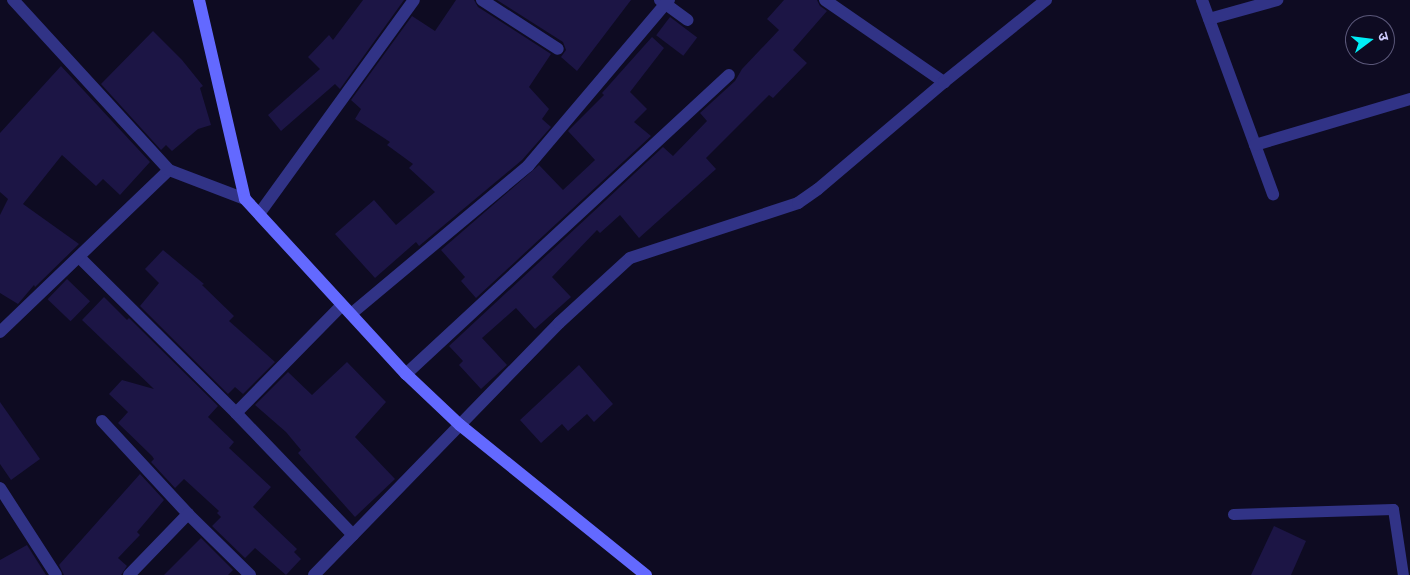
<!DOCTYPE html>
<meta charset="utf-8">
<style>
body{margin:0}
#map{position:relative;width:1410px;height:575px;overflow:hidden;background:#0e0b22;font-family:"Golos Text","Noto Sans Devanagari",sans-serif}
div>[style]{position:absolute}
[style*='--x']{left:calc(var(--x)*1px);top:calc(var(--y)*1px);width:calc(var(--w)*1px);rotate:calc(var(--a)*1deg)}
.building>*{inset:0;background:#1c1545;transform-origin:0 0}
.lane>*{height:11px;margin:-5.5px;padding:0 5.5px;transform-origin:5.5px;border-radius:5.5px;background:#313386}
.street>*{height:12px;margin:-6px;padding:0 6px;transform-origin:6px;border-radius:6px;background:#313386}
.secondary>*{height:12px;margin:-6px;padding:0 6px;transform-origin:6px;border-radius:6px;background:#6369ff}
span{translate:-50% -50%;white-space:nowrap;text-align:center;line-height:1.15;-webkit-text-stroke:4px #0e0b22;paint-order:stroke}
.north{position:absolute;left:1345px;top:15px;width:50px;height:50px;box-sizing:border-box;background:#0e0b22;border:1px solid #5b587a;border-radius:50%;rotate:75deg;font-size:14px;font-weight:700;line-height:20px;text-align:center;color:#cfccff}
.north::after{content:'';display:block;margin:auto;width:18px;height:22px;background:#00eef7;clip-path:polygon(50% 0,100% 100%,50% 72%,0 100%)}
</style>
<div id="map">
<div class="building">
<i style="clip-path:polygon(363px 0,404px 0,340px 89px,335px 84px,281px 131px,268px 115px,320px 69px,308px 57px,329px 35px,333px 40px)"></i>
<i style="clip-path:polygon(456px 0,474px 0,478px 7px,551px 54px,529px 87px,549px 109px,542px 119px,551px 127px,522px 160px,419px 246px,416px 242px,375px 278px,335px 234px,374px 200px,396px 225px,435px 192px,409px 168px,413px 164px,387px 145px,390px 142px,355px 119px,361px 109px,351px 100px,412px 16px,435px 31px)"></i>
<i style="clip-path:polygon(497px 0,631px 0,577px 71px,561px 57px,566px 50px,563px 42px)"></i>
<i style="clip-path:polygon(784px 0,817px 0,820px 6px,827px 11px,793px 50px,807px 63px,773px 98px,769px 95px,706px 158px,716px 169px,639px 238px,620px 215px,600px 233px,597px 230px,552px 277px,571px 297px,535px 329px,516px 308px,482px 338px,507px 365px,481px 389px,459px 365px,463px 361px,449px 346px,663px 147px,673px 156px,707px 121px,700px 113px,735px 81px,742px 69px,779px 30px,767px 19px)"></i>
<i style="left:670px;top:17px;width:34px;height:23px;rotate:37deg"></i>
<i style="clip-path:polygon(153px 31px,182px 60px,203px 86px,200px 88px,211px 125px,198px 129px,172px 151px,166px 145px,161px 150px,101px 84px)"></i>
<i style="clip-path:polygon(652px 37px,664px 48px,630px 92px,647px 109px,634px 122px,651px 136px,476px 298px,461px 281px,465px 277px,441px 250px,539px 165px,563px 190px,595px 160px,568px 131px,604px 95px,602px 93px)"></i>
<i style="clip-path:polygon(61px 66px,150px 162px,120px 195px,103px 179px,96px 186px,62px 155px,23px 204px,79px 244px,35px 287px,34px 285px,18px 304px,0 293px,0 215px,8px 199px,0 192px,0 133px)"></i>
<i style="clip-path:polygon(163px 250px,204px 284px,202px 285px,234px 316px,229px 321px,275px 362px,243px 394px,235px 387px,228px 394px,140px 306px,159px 283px,145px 269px)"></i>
<i style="left:67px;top:279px;width:32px;height:28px;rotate:44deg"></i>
<i style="clip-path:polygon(104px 297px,127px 320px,129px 318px,218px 406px,208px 417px,234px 442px,229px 448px,271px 487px,253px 507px,297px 549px,294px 552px,301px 559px,286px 575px,255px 548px,245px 558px,212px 526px,221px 517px,217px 513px,219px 511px,184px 479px,175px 488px,151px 462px,154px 459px,152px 456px,118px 423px,128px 412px,109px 394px,122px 380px,154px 389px,82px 320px)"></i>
<i style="clip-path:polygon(347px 362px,386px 402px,355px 437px,395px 479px,355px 517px,298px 453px,301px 450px,286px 432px,255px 405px,288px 372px,312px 395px)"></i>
<i style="clip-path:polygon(579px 365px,613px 404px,594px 422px,587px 414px,568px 431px,562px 424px,541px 443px,520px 420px)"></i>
<i style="clip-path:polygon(0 402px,40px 459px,11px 480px,0 464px)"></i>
<i style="clip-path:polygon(140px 474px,164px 500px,137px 532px,140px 535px,118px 558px,127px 566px,121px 575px,64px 575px,59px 565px)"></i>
<i style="clip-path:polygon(1274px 526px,1306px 541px,1291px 575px,1251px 575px)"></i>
<i style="clip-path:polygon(201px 538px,233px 570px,228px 575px,164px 575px)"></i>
<i style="clip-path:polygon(27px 545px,46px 575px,0 575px,0 560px)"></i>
</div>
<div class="lane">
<i style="--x:1233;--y:514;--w:160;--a:-1.8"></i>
<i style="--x:1393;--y:509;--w:67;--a:81.4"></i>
</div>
<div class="street">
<i style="--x:482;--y:0;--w:90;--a:32.8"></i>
<i style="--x:660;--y:0;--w:34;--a:36"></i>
<i style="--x:825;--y:0;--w:145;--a:34.6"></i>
<i style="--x:1202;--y:0;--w:207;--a:69.9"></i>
<i style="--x:1209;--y:19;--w:71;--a:-15.6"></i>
<i style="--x:1255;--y:145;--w:162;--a:-16.5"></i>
<i style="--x:169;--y:170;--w:81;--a:20.9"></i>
<i style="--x:259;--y:214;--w:264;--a:-54.1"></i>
<i style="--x:79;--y:257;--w:221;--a:44.8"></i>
<i style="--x:236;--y:413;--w:169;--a:46.2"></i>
<i style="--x:351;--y:314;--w:231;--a:-39.9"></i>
<i style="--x:528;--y:166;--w:218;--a:-49.7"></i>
<i style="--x:0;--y:332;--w:234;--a:-43.8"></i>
<i style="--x:169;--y:170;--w:231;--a:-132.5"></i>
<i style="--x:406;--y:374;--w:440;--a:-42.8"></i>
<i style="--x:236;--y:413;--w:151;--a:-45.5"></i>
<i style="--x:102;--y:421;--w:127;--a:47.2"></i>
<i style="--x:188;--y:514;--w:87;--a:44.5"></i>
<i style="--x:0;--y:488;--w:103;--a:57.2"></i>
<i style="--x:129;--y:575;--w:85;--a:-46"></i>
<i style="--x:314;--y:575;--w:351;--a:-45.8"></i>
<i style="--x:559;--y:323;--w:96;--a:-42.5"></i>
<i style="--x:630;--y:258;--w:177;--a:-18.1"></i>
<i style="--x:798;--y:203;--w:24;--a:-35"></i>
<i style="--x:818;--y:189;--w:165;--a:-40.3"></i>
<i style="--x:944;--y:82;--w:131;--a:-38.8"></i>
</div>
<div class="secondary">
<i style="--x:199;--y:0;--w:204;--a:77"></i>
<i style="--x:245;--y:199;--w:238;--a:47.4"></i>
<i style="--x:406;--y:374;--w:74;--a:43.4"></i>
<i style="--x:460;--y:425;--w:239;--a:38.9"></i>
</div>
<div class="north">उ</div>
</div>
